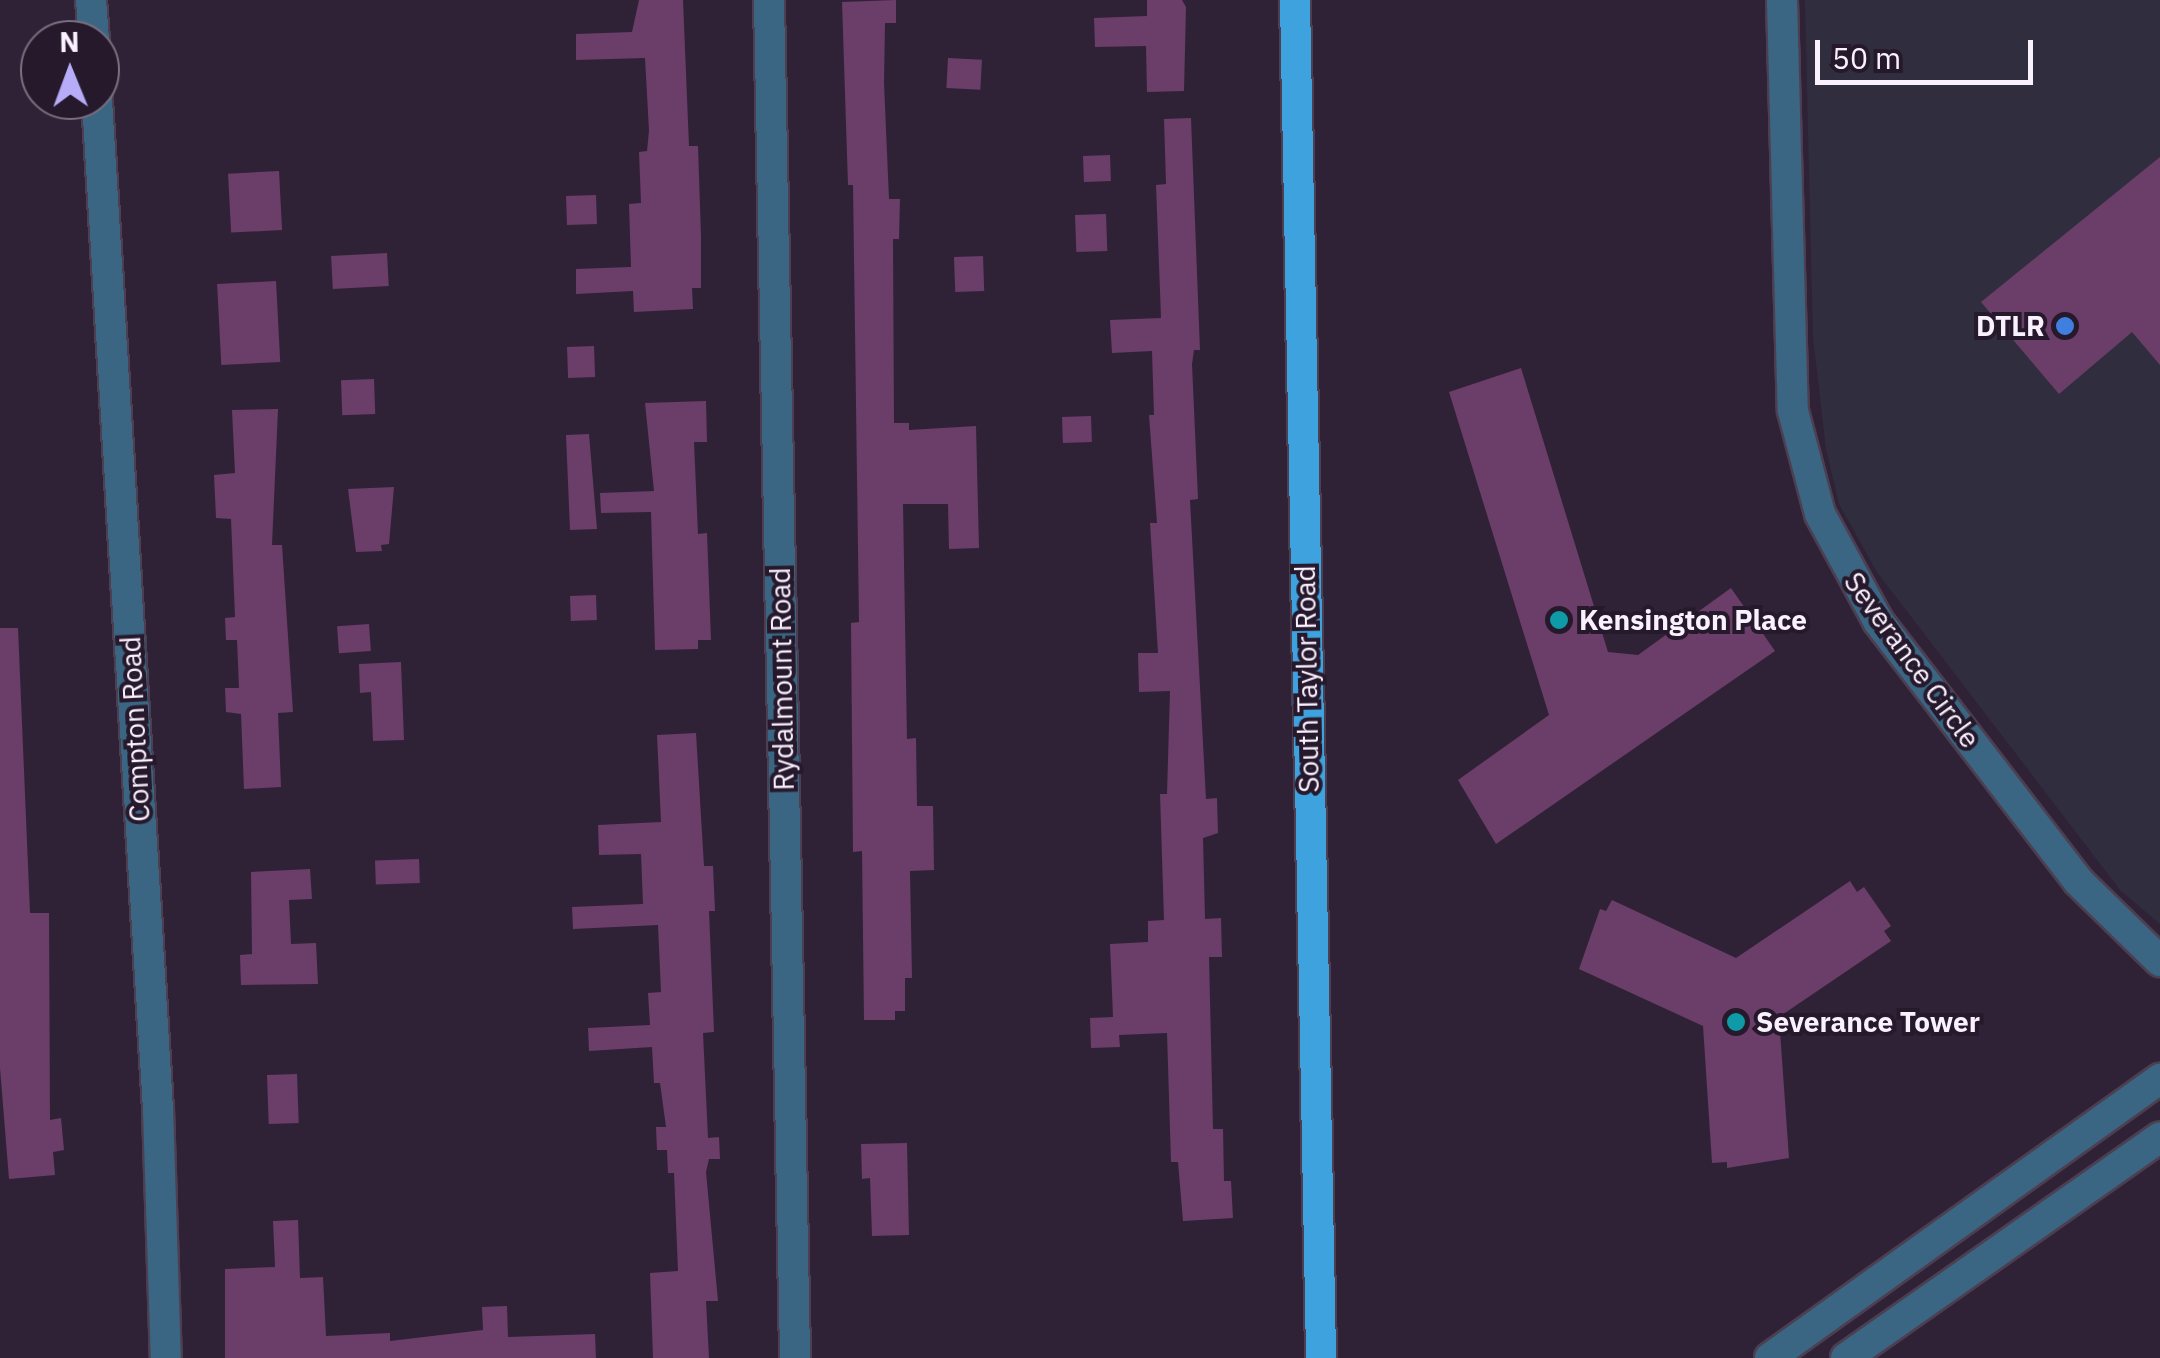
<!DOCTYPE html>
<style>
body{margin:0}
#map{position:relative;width:2160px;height:1358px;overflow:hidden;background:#302236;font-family:"IBM Plex Sans",sans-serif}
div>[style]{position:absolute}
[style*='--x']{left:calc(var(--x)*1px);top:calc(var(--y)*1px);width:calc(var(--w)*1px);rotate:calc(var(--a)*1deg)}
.commercial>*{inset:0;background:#302e3e}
.building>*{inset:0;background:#6b3d69;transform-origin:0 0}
.roads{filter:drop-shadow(2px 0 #4c3f52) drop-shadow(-2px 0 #4c3f52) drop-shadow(0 2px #4c3f52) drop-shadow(0 -2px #4c3f52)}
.minor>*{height:30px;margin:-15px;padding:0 15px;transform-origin:15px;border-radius:15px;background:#3a6683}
.major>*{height:30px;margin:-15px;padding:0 15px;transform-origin:15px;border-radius:15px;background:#3ea2df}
.dots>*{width:28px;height:28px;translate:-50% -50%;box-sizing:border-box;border:5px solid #26192c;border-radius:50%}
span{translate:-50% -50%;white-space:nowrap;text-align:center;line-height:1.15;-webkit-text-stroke:8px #26192c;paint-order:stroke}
.poi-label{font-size:28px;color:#faf1ff;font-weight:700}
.right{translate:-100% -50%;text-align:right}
.left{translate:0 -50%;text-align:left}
.street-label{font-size:28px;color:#faf1ff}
.north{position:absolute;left:20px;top:20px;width:100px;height:100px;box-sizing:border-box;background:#26192c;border:2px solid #7b6f80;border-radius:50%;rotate:359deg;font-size:28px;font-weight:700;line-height:40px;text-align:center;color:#faf1ff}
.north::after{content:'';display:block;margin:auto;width:35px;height:45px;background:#b6acf8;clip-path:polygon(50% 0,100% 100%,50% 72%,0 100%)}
.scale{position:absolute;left:1815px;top:40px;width:218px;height:45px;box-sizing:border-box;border:5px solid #faf1ff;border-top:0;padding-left:12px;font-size:30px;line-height:35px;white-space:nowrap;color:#faf1ff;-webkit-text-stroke:8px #26192c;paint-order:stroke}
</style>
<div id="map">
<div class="commercial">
<i style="clip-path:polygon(1805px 0,2160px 0,2160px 924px,2121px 891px,1877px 572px,1839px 504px,1826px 449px,1813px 337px)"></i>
</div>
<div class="building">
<i style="clip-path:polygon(639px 0,683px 0,689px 146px,698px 146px,701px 236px,701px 288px,692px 288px,693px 309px,634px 312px,633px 291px,576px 294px,576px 269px,631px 267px,629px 204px,641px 203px,639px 152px,647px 151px,649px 131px,645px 58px,576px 60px,576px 34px,632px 32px)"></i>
<i style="clip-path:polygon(896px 0,896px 23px,885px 23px,884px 83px,889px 199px,900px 199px,899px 239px,893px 239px,894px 423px,909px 423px,909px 430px,976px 426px,979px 548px,949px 549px,948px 504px,903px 504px,907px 739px,916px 738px,917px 806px,933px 806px,934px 870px,910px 871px,912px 978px,905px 978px,905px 1011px,895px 1011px,895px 1020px,864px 1020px,862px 851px,853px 852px,851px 623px,859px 622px,853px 185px,848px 185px,842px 2px)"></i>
<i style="clip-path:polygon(1147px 0,1182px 0,1186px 7px,1184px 91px,1147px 92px,1146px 46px,1095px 47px,1094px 18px,1147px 16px)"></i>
<i style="left:948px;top:58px;width:34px;height:30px;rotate:3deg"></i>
<i style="clip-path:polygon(1191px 118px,1200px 350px,1194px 350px,1192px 364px,1198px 499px,1190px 500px,1206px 799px,1217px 798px,1218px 833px,1203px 838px,1205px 919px,1221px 918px,1222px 957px,1209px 957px,1213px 1129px,1223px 1129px,1224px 1181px,1231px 1181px,1233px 1218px,1183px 1221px,1178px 1162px,1171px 1162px,1167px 1033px,1119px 1035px,1120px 1047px,1091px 1048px,1090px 1018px,1113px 1017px,1110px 944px,1148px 942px,1148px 921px,1164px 920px,1160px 794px,1167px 794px,1170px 691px,1139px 692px,1138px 653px,1158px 653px,1150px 523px,1157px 523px,1149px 415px,1154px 415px,1152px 351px,1112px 353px,1110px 320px,1161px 318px,1156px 185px,1166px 184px,1164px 119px)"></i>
<i style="left:1110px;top:155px;width:26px;height:27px;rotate:88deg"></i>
<i style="clip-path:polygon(2160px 157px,2160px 365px,2132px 332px,2059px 394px,1981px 302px)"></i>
<i style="left:279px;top:171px;width:59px;height:51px;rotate:87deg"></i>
<i style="left:596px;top:195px;width:29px;height:30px;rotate:88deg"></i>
<i style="left:1106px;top:214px;width:37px;height:31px;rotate:88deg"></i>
<i style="left:387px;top:253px;width:33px;height:56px;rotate:87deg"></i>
<i style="left:983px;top:256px;width:35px;height:29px;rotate:88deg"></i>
<i style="left:276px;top:281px;width:81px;height:59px;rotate:87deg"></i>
<i style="left:594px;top:346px;width:31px;height:27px;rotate:88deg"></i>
<i style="clip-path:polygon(1521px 368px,1608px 652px,1638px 655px,1731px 588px,1775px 651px,1496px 844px,1458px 780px,1549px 715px,1449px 392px)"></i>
<i style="left:374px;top:379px;width:35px;height:33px;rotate:88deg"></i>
<i style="clip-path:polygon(706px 401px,707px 442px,694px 442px,698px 534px,707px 533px,711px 640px,698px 640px,698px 649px,655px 650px,651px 512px,601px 513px,600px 493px,654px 491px,645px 403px)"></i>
<i style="clip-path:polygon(278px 409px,272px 545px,282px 545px,293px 712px,278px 713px,281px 787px,244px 789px,241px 714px,226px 712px,225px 688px,239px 688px,237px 640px,226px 640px,225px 618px,235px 617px,231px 519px,216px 518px,214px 475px,235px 473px,232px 410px)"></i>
<i style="left:1091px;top:416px;width:26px;height:29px;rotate:88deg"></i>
<i style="clip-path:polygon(589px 434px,597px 529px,570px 530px,566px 435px)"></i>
<i style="clip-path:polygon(394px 487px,389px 544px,381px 545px,382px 551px,356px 552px,348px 489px)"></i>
<i style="left:596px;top:595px;width:25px;height:26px;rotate:88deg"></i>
<i style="left:369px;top:624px;width:27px;height:32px;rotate:86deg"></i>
<i style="clip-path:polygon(0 628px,18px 628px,30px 913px,49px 913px,50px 1120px,61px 1118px,64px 1150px,53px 1152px,55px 1175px,9px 1179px,0 1068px)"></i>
<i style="clip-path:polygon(401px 662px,404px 740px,373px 741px,371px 692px,360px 693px,359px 664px)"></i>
<i style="clip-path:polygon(696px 733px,704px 866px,713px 866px,715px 911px,709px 911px,714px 1032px,703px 1033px,708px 1138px,719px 1137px,720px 1159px,709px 1159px,706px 1172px,718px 1301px,706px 1301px,709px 1358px,653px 1358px,650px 1273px,678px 1271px,674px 1173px,668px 1173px,667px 1150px,657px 1150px,656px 1127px,666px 1127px,660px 1083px,654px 1083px,652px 1047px,589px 1051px,588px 1028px,650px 1025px,648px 993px,661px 992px,658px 925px,573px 929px,572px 907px,643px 904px,641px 854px,599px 855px,598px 825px,661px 822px,657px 735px)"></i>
<i style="left:419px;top:859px;width:24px;height:44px;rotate:88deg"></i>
<i style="clip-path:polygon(310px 869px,312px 899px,289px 900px,291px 944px,316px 943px,318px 984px,241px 985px,240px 955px,252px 954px,251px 872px)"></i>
<i style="clip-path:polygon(1850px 881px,1857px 892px,1864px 887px,1891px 926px,1884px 931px,1891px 941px,1779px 1017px,1789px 1158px,1727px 1168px,1727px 1162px,1712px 1163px,1703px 1026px,1579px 969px,1600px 909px,1606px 911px,1612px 900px,1736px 958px)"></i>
<i style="left:297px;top:1074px;width:49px;height:30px;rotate:88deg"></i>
<i style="clip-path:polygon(907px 1143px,909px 1235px,872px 1236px,870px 1178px,862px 1179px,861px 1144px)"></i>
<i style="clip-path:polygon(298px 1220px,300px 1278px,323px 1277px,326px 1336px,390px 1333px,390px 1341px,483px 1330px,482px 1307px,507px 1306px,508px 1337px,595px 1334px,596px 1358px,225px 1358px,225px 1269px,275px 1267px,273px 1221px)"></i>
</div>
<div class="roads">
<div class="minor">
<i style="--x:91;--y:0;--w:40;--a:85.7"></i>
<i style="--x:769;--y:0;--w:1358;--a:88.9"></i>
<i style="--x:1782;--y:0;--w:411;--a:88.5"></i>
<i style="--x:1793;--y:411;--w:106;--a:75.3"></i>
<i style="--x:1820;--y:514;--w:122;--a:61.5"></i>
<i style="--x:1878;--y:621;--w:328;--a:52.4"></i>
<i style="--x:2078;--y:881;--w:115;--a:44.3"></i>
<i style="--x:97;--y:100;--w:1011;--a:86.54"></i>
<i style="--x:158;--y:1109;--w:249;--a:88.2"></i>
<i style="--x:1770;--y:1358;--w:480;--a:-35.6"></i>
<i style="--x:1846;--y:1358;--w:384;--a:-35.1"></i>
</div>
<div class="major">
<i style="--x:1295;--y:0;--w:1358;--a:88.9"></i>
</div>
</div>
<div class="dots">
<i style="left:2065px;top:326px;background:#3f7fe0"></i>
<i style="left:1559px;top:620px;background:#0f9aa8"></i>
<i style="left:1736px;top:1022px;background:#0f9aa8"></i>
</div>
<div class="poi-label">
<span class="right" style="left:2045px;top:326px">DTLR</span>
<span class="left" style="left:1579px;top:620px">Kensington Place</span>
<span class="left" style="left:1756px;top:1022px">Severance Tower</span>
</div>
<div class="street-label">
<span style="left:1912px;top:660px;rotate:54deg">Severance Circle</span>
<span style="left:782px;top:679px;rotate:-91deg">Rydalmount Road</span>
<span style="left:1307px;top:679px;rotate:-91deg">South Taylor Road</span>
<span style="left:135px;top:729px;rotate:-93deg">Compton Road</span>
</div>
<div class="north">N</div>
<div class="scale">50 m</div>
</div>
